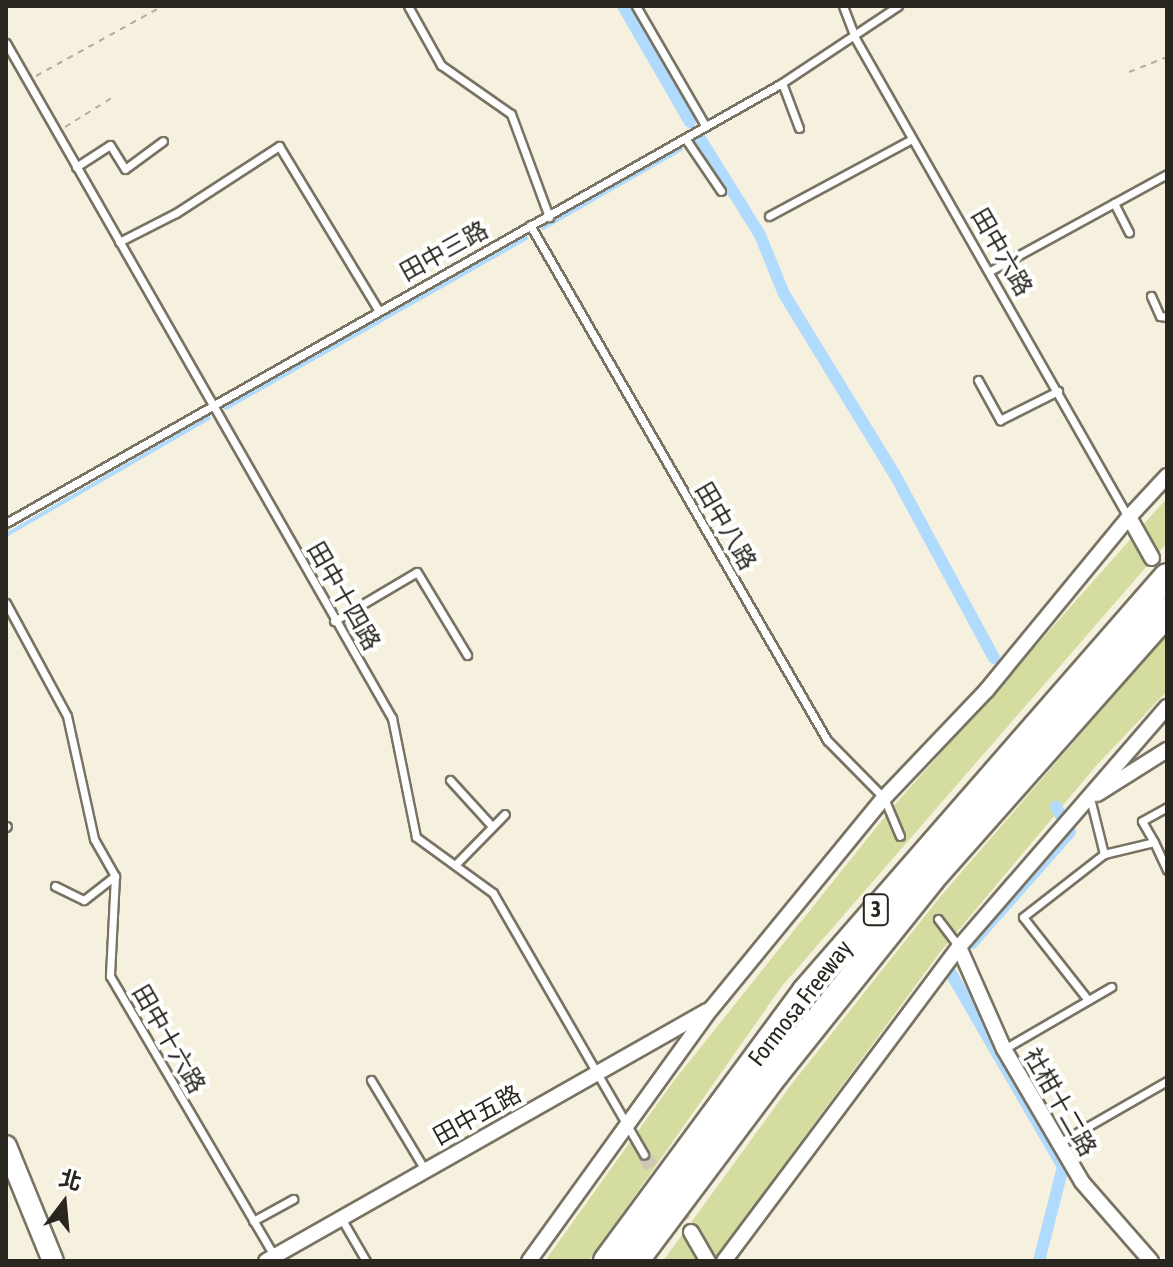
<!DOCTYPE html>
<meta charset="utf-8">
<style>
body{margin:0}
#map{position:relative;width:1173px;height:1267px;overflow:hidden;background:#f6f1de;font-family:"Asap Condensed","Noto Sans TC",sans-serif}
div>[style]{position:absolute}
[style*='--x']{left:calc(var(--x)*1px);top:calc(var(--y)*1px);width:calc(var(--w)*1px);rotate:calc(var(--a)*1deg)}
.green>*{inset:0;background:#d5dc9f}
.stream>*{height:4px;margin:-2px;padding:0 2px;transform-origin:2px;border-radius:2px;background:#b1dbfe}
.canal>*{height:12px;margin:-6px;padding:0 6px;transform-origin:6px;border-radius:6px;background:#b1dbfe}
.street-tunnel>*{height:14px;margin-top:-7px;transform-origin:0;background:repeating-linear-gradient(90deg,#cdc8b8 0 14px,transparent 0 21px)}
.path>*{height:2px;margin-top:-1px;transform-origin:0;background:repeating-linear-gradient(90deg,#b2ae9f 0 6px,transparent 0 12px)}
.roads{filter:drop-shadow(2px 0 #787363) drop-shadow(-2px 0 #787363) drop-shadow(0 2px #787363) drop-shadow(0 -2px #787363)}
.lane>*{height:7px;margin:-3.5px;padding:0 3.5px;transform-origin:3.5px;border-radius:3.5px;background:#fff}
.street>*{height:14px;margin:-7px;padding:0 7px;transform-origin:7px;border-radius:7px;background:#fff}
.secondary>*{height:20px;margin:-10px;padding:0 10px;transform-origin:10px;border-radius:10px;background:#fff}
.highway>*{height:26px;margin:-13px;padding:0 13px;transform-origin:13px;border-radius:13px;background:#fff}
span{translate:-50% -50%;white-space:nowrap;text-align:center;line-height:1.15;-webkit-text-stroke:8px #fff;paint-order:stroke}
.shield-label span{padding:2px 6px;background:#fff;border:2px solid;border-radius:6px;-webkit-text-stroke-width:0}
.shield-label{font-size:22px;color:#28261f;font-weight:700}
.street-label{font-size:24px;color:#28261f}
.frame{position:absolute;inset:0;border:8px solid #28261f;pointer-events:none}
.north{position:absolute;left:24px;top:1163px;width:80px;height:80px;-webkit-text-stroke:6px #fff;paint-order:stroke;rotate:16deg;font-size:22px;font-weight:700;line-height:32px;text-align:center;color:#28261f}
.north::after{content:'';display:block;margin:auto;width:28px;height:36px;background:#28261f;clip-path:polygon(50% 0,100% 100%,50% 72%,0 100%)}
</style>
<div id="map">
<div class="green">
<i style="clip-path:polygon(1167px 498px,1167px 543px,782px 986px,589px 1261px,545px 1261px,673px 1082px,891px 809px)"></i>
<i style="clip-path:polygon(1167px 634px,1167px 691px,1095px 767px,941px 951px,713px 1261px,663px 1261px,791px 1085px,940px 897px)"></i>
</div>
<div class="stream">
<i style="--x:698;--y:139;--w:1;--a:-45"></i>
<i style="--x:543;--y:228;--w:159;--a:-29.8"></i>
<i style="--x:226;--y:408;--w:345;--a:-29.5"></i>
<i style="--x:6;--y:535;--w:234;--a:-30"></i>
</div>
<div class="canal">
<i style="--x:623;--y:6;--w:134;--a:60"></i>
<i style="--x:699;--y:137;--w:115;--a:58.1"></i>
<i style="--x:760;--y:235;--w:64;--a:67.9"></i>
<i style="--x:784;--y:294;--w:212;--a:58.5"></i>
<i style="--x:895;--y:475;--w:208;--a:61.6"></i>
<i style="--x:972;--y:943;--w:148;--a:-48.6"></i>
<i style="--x:1070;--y:832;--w:29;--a:-119"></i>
<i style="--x:949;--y:970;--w:228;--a:59.9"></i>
<i style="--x:1063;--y:1167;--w:97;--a:104.3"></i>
</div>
<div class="street-tunnel">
<i style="--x:644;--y:1155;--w:90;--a:58.6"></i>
</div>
<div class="path">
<i style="--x:1129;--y:72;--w:41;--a:-21.5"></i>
<i style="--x:36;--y:76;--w:145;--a:-28.9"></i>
<i style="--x:65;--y:127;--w:59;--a:-31.8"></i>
</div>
<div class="roads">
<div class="lane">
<i style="--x:408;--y:6;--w:68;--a:60.8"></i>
<i style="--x:441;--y:65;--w:85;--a:35"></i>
<i style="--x:511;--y:114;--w:110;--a:69.7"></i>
<i style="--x:636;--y:6;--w:138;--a:59.9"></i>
<i style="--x:843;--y:6;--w:34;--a:69"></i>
<i style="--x:855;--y:38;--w:551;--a:60.32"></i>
<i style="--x:6;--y:43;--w:778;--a:60.24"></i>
<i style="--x:392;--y:718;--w:121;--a:78.6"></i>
<i style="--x:416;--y:837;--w:95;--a:36"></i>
<i style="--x:493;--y:893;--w:302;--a:60"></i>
<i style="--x:782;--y:83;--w:48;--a:69.3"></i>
<i style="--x:685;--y:138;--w:64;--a:55.8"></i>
<i style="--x:76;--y:167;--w:40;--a:-32.9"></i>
<i style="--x:110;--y:145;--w:28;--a:58"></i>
<i style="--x:125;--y:169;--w:47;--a:-36.4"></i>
<i style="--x:1114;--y:203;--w:33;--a:63"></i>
<i style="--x:769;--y:216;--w:162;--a:-28.3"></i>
<i style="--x:530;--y:225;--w:595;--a:60.03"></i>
<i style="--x:827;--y:740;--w:81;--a:45.5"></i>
<i style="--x:884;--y:798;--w:41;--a:67.2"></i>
<i style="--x:119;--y:242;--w:64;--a:-27"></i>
<i style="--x:176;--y:213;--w:123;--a:-33"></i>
<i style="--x:279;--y:146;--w:193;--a:58.8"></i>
<i style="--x:990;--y:271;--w:202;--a:-28.7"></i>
<i style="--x:1151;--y:296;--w:22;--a:66"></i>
<i style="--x:1160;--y:316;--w:7;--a:8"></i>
<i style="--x:978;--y:380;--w:46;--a:61.2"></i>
<i style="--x:1000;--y:420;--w:65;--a:-26.6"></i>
<i style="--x:6;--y:523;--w:892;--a:-29.55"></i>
<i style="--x:782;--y:83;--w:139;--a:-33.6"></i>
<i style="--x:6;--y:603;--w:128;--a:61.6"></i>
<i style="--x:67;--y:716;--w:126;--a:77.6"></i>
<i style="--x:94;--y:839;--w:43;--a:60.4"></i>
<i style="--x:115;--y:876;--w:100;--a:92.9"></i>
<i style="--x:110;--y:976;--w:324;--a:59.6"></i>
<i style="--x:334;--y:621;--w:96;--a:-30.6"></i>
<i style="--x:417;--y:572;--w:97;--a:58.9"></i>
<i style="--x:450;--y:780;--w:61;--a:47.7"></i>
<i style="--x:1090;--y:798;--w:58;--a:76"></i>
<i style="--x:6;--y:827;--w:1;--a:-45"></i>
<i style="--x:1154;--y:842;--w:31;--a:65"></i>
<i style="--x:455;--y:865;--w:71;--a:-45.6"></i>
<i style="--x:55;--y:886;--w:32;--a:26"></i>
<i style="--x:84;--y:900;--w:39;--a:-38"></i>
<i style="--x:938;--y:919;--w:34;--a:53"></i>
<i style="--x:1088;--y:1000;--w:105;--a:-128.1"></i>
<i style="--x:1023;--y:917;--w:103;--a:-37.9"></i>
<i style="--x:1104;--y:854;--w:51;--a:-13.5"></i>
<i style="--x:1154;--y:842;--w:24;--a:-120"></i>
<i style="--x:1142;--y:821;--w:29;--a:-29"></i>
<i style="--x:1004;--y:1049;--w:124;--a:-30.1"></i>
<i style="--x:371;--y:1080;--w:105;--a:59"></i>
<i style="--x:1059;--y:1143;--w:125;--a:-29.9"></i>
<i style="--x:341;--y:1218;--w:50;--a:59.8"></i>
<i style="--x:253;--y:1221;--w:46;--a:-28.8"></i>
</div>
<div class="street">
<i style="--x:1129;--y:517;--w:56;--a:-47.2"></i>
<i style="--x:1097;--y:794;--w:83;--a:-32.2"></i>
<i style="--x:959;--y:947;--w:111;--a:66.2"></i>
<i style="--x:1004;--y:1049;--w:154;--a:59.6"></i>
<i style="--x:1082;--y:1182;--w:105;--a:48.9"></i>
<i style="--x:691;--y:1232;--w:34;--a:60"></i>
<i style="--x:266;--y:1261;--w:507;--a:-29.55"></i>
<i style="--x:529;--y:1261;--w:311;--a:-54.2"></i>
<i style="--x:711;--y:1009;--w:273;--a:-50.7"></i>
<i style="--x:884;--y:798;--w:148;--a:-46.4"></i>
<i style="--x:986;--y:691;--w:225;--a:-50.6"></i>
<i style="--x:1129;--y:517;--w:47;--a:60.7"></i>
<i style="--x:724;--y:1261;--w:392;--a:-53.2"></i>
<i style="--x:959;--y:947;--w:318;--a:-49.1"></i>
</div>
<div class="secondary">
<i style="--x:6;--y:1146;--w:124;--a:67.8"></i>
</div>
<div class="highway">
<i style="--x:607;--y:1261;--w:335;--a:-53.6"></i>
<i style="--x:806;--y:991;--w:549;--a:-48.91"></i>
<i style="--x:635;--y:1261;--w:234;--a:-53.2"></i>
<i style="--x:775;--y:1074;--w:250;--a:-51.3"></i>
<i style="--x:931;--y:879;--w:356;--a:-48.5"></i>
</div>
</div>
<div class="shield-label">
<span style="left:876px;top:910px">3</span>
</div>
<div class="street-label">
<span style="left:444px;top:251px;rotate:-29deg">田中三路</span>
<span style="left:1002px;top:252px;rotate:60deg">田中六路</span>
<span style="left:726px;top:526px;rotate:60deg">田中八路</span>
<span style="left:344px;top:596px;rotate:60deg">田中十四路</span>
<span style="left:800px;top:1003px;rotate:-52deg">Formosa Freeway</span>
<span style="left:169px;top:1039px;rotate:60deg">田中十六路</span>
<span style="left:1060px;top:1102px;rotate:60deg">社柑十二路</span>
<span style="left:477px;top:1115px;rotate:-29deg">田中五路</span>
</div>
<div class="frame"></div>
<div class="north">北</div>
</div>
